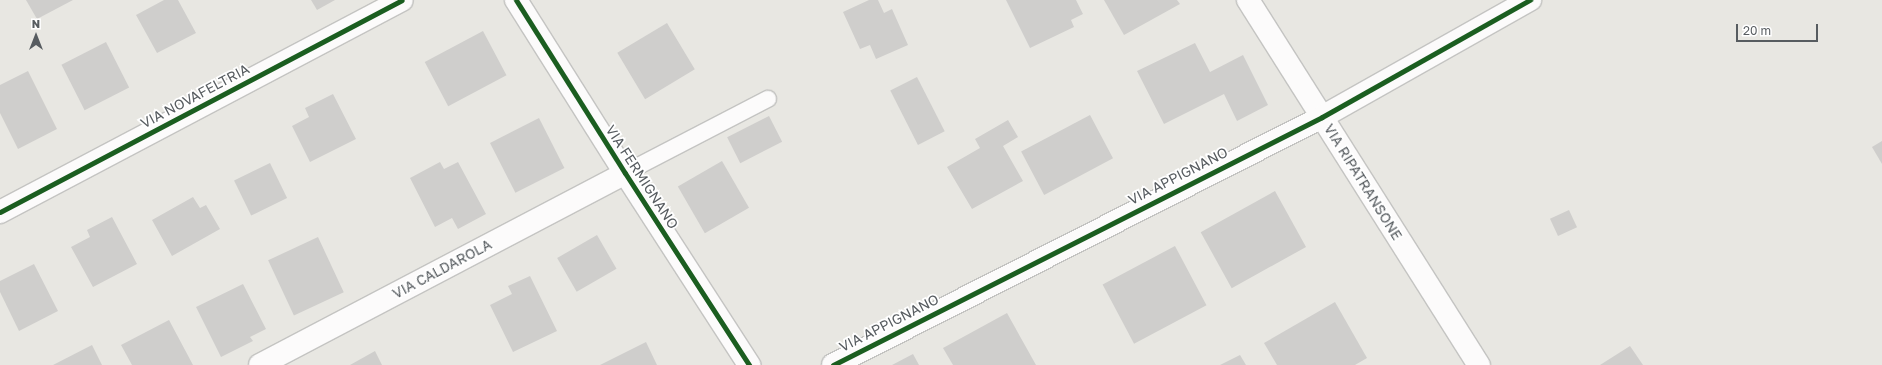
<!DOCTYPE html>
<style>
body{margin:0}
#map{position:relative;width:1882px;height:365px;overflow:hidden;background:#e8e7e2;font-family:"Golos Text",sans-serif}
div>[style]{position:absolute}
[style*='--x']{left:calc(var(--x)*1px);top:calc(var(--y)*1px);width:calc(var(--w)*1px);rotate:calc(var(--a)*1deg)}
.building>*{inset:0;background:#cfcecc;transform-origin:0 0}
.roads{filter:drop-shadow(1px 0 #c4c4c2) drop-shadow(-1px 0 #c4c4c2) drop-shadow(0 1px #c4c4c2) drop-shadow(0 -1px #c4c4c2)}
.service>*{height:16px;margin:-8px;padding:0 8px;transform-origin:8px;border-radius:8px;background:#fcfbfb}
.minor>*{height:22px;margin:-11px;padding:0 11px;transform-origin:11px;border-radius:11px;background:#fcfbfb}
.cycleway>*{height:5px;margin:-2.5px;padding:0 2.5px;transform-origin:2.5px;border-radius:2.5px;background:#1b5e20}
span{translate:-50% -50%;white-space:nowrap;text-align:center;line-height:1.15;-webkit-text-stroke:3.5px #fff;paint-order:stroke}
.street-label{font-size:14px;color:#575c60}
.north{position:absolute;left:16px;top:16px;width:40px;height:40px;-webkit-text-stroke:3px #fff;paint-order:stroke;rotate:0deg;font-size:11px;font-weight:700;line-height:16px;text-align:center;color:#575c60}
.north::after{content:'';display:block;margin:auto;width:14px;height:18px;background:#575c60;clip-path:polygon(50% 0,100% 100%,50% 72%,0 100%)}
.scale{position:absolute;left:1736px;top:24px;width:82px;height:18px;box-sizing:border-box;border:2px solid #575c60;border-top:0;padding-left:5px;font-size:12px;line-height:14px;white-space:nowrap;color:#575c60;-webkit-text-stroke:3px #fff;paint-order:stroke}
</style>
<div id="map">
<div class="building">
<i style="clip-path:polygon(26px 0,73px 0,37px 19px)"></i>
<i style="clip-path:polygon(164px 0,178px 0,196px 33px,157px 53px,136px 15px)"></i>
<i style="clip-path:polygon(311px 0,335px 0,317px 10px)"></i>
<i style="clip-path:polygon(869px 0,878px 0,884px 13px,892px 9px,908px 45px,876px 59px,870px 45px,860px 49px,843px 12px)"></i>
<i style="clip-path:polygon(1006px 0,1076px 0,1083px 14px,1071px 20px,1074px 27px,1030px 48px)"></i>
<i style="clip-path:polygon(1104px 0,1177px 0,1180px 4px,1124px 35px)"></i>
<i style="left:667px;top:23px;width:54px;height:58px;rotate:59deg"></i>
<i style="left:483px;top:31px;width:50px;height:66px;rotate:62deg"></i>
<i style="left:106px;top:42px;width:51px;height:50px;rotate:63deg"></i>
<i style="clip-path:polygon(1195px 43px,1210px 72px,1243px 55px,1268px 105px,1237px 121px,1224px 94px,1164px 124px,1137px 71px)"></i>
<i style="clip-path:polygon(28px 71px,57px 129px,18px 149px,0 113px,0 85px)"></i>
<i style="left:917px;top:77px;width:61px;height:30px;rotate:63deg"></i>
<i style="clip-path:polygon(333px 94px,356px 139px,310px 162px,292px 126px,309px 117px,305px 108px)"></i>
<i style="left:1090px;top:115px;width:49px;height:78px;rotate:62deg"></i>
<i style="left:769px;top:116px;width:29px;height:47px;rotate:63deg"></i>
<i style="left:539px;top:118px;width:56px;height:55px;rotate:63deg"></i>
<i style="clip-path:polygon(1008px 120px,1018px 137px,1003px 146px,1023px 181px,972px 209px,947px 167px,980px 148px,975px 139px)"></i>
<i style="clip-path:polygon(1882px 141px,1882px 164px,1872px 147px)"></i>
<i style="left:722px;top:161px;width:54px;height:51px;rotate:60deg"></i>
<i style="clip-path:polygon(440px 162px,444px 169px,458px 162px,486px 214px,458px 229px,452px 218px,435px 227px,410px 178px)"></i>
<i style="left:270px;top:163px;width:39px;height:40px;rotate:64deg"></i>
<i style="left:1275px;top:191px;width:64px;height:85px;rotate:61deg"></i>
<i style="clip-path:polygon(193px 197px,200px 208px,206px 205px,220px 229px,172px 256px,152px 220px)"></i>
<i style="left:1569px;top:210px;width:19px;height:21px;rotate:65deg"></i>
<i style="clip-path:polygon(112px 217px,137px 264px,93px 287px,71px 247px,90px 237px,87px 230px)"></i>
<i style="left:597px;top:235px;width:39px;height:46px;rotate:60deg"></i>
<i style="left:318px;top:237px;width:61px;height:55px;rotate:65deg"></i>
<i style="left:1175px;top:246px;width:67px;height:82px;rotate:62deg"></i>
<i style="clip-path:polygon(34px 264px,58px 311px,19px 331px,0 292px,0 281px)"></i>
<i style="clip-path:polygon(530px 276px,557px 331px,513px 352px,490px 305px,512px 294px,508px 286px)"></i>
<i style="clip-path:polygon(243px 284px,266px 329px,250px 337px,253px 341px,221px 357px,196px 307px)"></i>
<i style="clip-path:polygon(1335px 302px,1367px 358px,1355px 365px,1277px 365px,1264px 343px)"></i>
<i style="clip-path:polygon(1007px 313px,1036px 365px,953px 365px,943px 348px)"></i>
<i style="clip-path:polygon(169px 320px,193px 365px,132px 365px,121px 345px)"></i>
<i style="clip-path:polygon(646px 342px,657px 365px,600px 365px)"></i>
<i style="clip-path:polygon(92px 345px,102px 365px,53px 365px)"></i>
<i style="clip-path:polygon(1630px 346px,1643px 365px,1600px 365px)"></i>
<i style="clip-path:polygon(375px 351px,382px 365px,350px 365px)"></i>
<i style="clip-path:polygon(913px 354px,919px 365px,892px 365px)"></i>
<i style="clip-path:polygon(1240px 355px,1246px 365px,1220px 365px)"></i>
</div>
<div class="roads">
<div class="service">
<i style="--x:625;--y:173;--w:161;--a:-27.4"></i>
</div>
<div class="minor">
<i style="--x:516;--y:0;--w:204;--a:57.8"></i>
<i style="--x:625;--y:173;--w:229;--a:57.1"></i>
<i style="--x:1248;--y:0;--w:432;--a:57.7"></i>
<i style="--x:0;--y:212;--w:454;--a:-27.8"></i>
<i style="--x:260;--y:365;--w:412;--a:-27.7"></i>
<i style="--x:833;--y:365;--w:548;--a:-26.89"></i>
<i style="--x:1322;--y:117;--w:239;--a:-29.4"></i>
</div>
</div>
<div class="cycleway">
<i style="--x:516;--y:0;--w:204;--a:57.8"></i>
<i style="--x:625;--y:173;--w:229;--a:57.1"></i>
<i style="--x:0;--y:212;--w:454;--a:-27.8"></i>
<i style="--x:833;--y:365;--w:548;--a:-26.89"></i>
<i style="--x:1322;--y:117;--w:239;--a:-29.4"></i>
</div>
<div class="street-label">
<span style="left:195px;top:96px;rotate:-28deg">VIA NOVAFELTRIA</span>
<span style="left:1178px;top:176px;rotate:-27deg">VIA APPIGNANO</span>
<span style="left:642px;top:177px;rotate:57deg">VIA FERMIGNANO</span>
<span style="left:1363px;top:182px;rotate:58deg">VIA RIPATRANSONE</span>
<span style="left:442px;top:269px;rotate:-28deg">VIA CALDAROLA</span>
<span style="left:889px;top:323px;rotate:-27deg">VIA APPIGNANO</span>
</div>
<div class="north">N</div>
<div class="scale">20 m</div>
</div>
